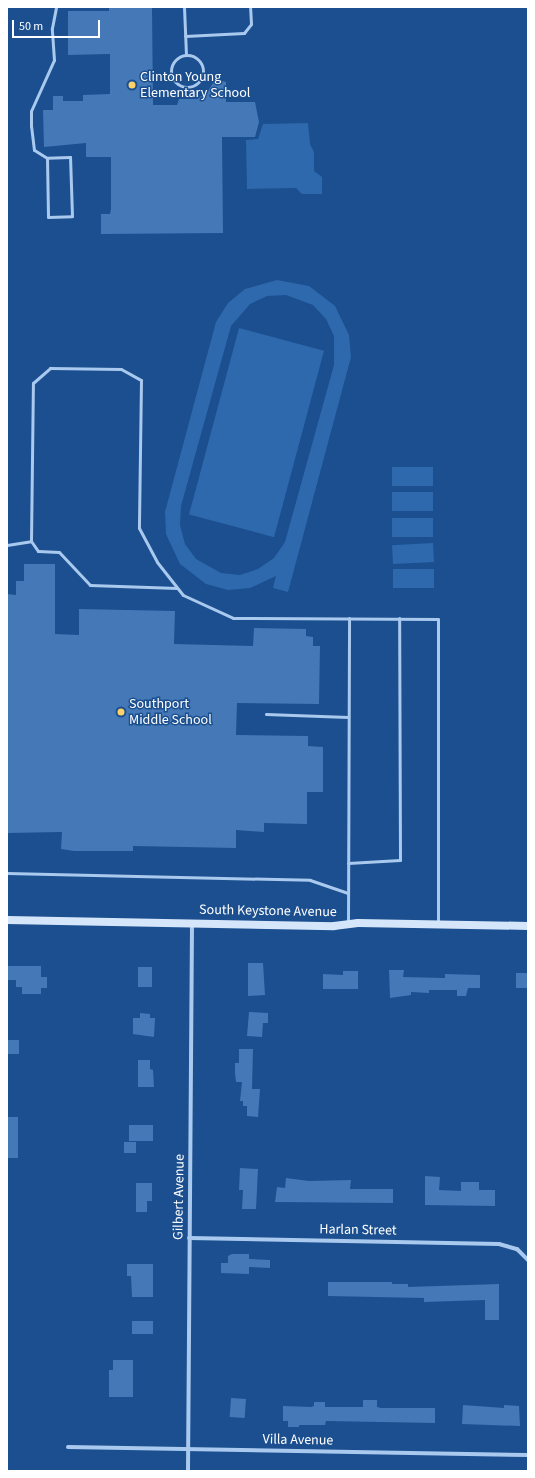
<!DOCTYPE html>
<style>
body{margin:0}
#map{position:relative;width:535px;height:1478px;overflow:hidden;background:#1b4f8f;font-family:"Source Sans 3",sans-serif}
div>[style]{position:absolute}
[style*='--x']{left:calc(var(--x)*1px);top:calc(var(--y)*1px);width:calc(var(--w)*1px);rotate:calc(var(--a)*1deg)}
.green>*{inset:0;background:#2e69ad;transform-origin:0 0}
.building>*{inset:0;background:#4478b7;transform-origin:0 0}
.service>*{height:3px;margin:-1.5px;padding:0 1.5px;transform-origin:1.5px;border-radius:1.5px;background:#a9c9ee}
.service>.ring{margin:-1.5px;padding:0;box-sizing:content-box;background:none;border:3px solid #a9c9ee;border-radius:50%}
.minor>*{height:4px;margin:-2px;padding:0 2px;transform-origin:2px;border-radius:2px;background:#a9c9ee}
.secondary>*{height:8px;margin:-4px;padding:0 4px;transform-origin:4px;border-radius:4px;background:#d6e6fa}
.dots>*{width:11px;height:11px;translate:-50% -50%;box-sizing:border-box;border:2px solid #1b4f8f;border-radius:50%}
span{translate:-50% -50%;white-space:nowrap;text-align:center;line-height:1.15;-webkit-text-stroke:3px #1b4f8f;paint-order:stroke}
.poi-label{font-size:14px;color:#fff}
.left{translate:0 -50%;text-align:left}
.street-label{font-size:14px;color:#fff}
.frame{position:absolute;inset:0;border:8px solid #fff;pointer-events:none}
.scale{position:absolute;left:12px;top:20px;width:88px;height:18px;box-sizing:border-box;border:2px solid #fff;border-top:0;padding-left:5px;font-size:12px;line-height:14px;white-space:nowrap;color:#fff;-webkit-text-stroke:3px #1b4f8f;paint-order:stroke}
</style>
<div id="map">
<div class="green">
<i style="clip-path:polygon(308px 123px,310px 144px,314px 152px,314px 171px,322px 177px,322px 194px,302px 194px,296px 188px,247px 189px,246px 140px,258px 139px,263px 124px)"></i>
<i style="clip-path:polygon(evenodd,277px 280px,309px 286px,335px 306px,349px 335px,351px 357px,288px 592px,273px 588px,276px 576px,250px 588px,228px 590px,206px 584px,180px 564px,166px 534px,165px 512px,216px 322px,228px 303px,245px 289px,277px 280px,286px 295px,313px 305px,326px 319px,334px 336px,334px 365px,285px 542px,274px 558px,258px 569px,240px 575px,221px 573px,196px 559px,185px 544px,180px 525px,181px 506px,231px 326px,250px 304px,267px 296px,286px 295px)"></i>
<i style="left:239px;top:328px;width:88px;height:193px;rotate:15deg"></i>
<i style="left:392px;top:467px;width:41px;height:19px"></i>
<i style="left:433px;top:492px;width:19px;height:41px;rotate:90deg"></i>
<i style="left:433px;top:518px;width:19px;height:41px;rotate:90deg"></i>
<i style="left:433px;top:543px;width:19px;height:41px;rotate:87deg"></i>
<i style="left:393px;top:569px;width:41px;height:19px"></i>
</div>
<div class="building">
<i style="clip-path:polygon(109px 7px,152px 7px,153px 105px,177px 105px,179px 99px,197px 99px,207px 92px,216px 79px,226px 82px,226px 102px,255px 102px,259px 122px,255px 137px,222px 137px,223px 233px,101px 234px,101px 214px,110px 214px,111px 209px,111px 157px,86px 157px,86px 143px,44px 147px,43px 110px,53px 110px,53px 96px,63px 96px,63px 101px,83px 101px,83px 95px,110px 94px,110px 54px,68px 55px,68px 11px,109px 11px)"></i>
<i style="clip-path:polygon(24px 564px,55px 564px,55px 634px,79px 635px,79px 609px,175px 611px,174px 644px,253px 646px,254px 628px,306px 629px,306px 636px,313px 637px,313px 646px,320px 646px,319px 704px,237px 703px,236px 735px,308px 736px,308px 746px,323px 747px,323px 792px,307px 792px,307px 824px,264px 823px,264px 832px,236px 830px,236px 848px,133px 846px,133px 851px,74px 851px,61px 849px,62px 832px,7px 833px,7px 594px,16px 595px,16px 581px,24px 581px)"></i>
<i style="clip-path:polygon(248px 963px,263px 963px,265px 995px,248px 996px)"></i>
<i style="clip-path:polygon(7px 966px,41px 966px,41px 977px,47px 977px,47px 988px,41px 988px,41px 994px,22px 994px,22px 987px,16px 987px,16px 980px,7px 980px)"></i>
<i style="left:138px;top:967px;width:14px;height:20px"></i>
<i style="clip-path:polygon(389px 970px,404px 970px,403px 977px,445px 978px,445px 974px,480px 975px,480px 988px,468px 988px,466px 996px,457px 996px,457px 990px,429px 990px,429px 993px,411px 992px,411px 995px,390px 998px)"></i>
<i style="clip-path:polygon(343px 971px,358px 971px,358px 989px,323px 989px,323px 974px,343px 975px)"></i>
<i style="left:516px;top:973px;width:12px;height:15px"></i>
<i style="clip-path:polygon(249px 1012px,268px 1013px,268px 1023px,263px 1023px,262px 1037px,247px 1036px)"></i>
<i style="clip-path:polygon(140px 1013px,150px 1014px,150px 1018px,155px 1018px,154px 1037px,133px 1034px,133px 1018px,140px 1018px)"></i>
<i style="left:7px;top:1040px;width:12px;height:14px"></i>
<i style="clip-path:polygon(239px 1049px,253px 1049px,252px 1089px,260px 1089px,258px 1117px,247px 1116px,247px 1106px,243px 1106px,243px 1101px,240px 1101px,242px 1082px,236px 1082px,235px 1073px,235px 1063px,239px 1063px)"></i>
<i style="clip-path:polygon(138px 1060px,150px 1060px,150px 1069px,153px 1070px,154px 1087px,138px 1087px)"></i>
<i style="left:7px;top:1117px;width:11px;height:41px"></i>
<i style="left:129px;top:1125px;width:24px;height:16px"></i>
<i style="left:124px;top:1142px;width:12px;height:11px"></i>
<i style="clip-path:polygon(240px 1168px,258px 1169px,256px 1209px,242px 1209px,243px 1190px,239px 1190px)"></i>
<i style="clip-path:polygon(425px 1176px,440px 1177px,439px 1190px,461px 1191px,461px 1182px,479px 1182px,479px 1190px,495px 1190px,495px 1206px,425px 1205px)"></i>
<i style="clip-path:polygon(286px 1178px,309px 1181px,351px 1180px,350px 1189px,393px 1189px,393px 1203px,275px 1202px,277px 1187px,285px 1188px)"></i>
<i style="clip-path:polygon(136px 1183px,152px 1183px,152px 1201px,147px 1201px,147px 1212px,136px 1212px)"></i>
<i style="clip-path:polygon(232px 1254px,249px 1254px,249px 1259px,270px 1260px,270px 1268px,249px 1267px,249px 1274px,221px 1273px,221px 1263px,228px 1263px,228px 1256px)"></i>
<i style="clip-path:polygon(127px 1264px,153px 1264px,153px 1297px,132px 1297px,131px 1276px,127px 1276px)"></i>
<i style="clip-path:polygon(328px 1282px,392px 1282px,392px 1284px,408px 1284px,408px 1287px,499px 1284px,499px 1320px,485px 1320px,485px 1300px,424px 1302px,424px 1298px,328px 1296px)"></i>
<i style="left:132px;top:1321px;width:21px;height:13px"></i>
<i style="clip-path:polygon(113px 1360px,133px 1360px,133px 1397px,109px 1397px,109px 1370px,113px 1370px)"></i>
<i style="left:231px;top:1398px;width:15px;height:19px;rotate:4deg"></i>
<i style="clip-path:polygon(363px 1400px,377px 1400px,377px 1407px,381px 1408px,435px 1408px,435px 1423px,326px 1421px,325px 1425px,299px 1425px,299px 1427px,288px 1427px,288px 1421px,283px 1421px,283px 1406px,311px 1407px,314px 1406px,314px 1402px,325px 1402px,325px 1407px,363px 1407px)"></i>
<i style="clip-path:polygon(463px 1405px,504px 1408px,504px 1405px,519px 1406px,520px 1426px,462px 1424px)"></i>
</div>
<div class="service">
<i style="--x:184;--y:7;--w:48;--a:87.6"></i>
<i style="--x:185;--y:36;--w:59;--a:-2.9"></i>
<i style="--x:244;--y:33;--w:11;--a:-52"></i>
<i style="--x:251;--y:24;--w:17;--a:-93"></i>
<i class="ring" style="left:171px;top:55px;width:29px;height:29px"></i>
<i style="--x:47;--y:158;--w:59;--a:89"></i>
<i style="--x:48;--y:217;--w:24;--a:-2"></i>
<i style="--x:72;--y:216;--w:59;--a:-91.9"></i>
<i style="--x:70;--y:157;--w:23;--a:178"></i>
<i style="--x:47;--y:158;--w:15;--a:-148"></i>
<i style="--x:34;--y:150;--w:24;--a:-97"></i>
<i style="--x:31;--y:126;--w:15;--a:-90"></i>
<i style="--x:31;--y:111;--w:56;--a:-65.7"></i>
<i style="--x:54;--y:60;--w:32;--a:-94"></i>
<i style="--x:52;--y:28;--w:21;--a:-79"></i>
<i style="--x:31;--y:541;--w:12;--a:55"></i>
<i style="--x:38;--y:551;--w:21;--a:3"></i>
<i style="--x:59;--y:552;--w:45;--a:46.8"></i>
<i style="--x:90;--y:585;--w:87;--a:2"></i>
<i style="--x:7;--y:545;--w:24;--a:-9"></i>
<i style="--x:31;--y:541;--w:158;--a:-89.3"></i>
<i style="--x:33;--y:383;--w:23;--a:-41"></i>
<i style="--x:50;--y:368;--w:71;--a:0.8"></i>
<i style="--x:121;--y:369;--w:23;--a:29"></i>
<i style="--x:141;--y:380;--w:148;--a:90.8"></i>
<i style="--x:139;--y:528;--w:38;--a:62"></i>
<i style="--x:157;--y:562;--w:42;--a:51.8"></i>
<i style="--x:183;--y:595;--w:55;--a:24.7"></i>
<i style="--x:233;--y:618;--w:205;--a:0.3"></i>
<i style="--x:438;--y:619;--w:304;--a:90"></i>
<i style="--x:266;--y:714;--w:82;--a:2.1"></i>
<i style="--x:348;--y:863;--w:52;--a:-3.3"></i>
<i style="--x:400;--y:860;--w:242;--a:-90.2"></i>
<i style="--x:7;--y:873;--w:303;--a:1.3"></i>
<i style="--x:310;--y:880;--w:40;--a:18.9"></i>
<i style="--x:348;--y:923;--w:305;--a:-89.8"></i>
</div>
<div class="minor">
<i style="--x:189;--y:1238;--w:310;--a:1.1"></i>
<i style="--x:499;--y:1244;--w:19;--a:16"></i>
<i style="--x:517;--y:1249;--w:16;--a:45"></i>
<i style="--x:68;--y:1447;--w:460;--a:1"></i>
<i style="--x:188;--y:1471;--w:548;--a:-89.58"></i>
</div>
<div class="secondary">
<i style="--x:7;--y:920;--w:327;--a:1.1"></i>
<i style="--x:334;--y:926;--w:24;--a:-7"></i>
<i style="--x:358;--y:923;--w:170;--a:1"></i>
</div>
<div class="dots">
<i style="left:132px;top:85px;background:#ffd166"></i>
<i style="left:121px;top:712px;background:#ffd166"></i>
</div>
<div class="poi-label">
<span class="left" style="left:140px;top:85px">Clinton Young<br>Elementary School</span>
<span class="left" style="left:129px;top:712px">Southport<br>Middle School</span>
</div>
<div class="street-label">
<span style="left:268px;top:911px;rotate:1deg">South Keystone Avenue</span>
<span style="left:179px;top:1197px;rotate:-89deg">Gilbert Avenue</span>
<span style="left:358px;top:1230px;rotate:1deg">Harlan Street</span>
<span style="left:298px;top:1440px;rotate:1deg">Villa Avenue</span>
</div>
<div class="frame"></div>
<div class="scale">50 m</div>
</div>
